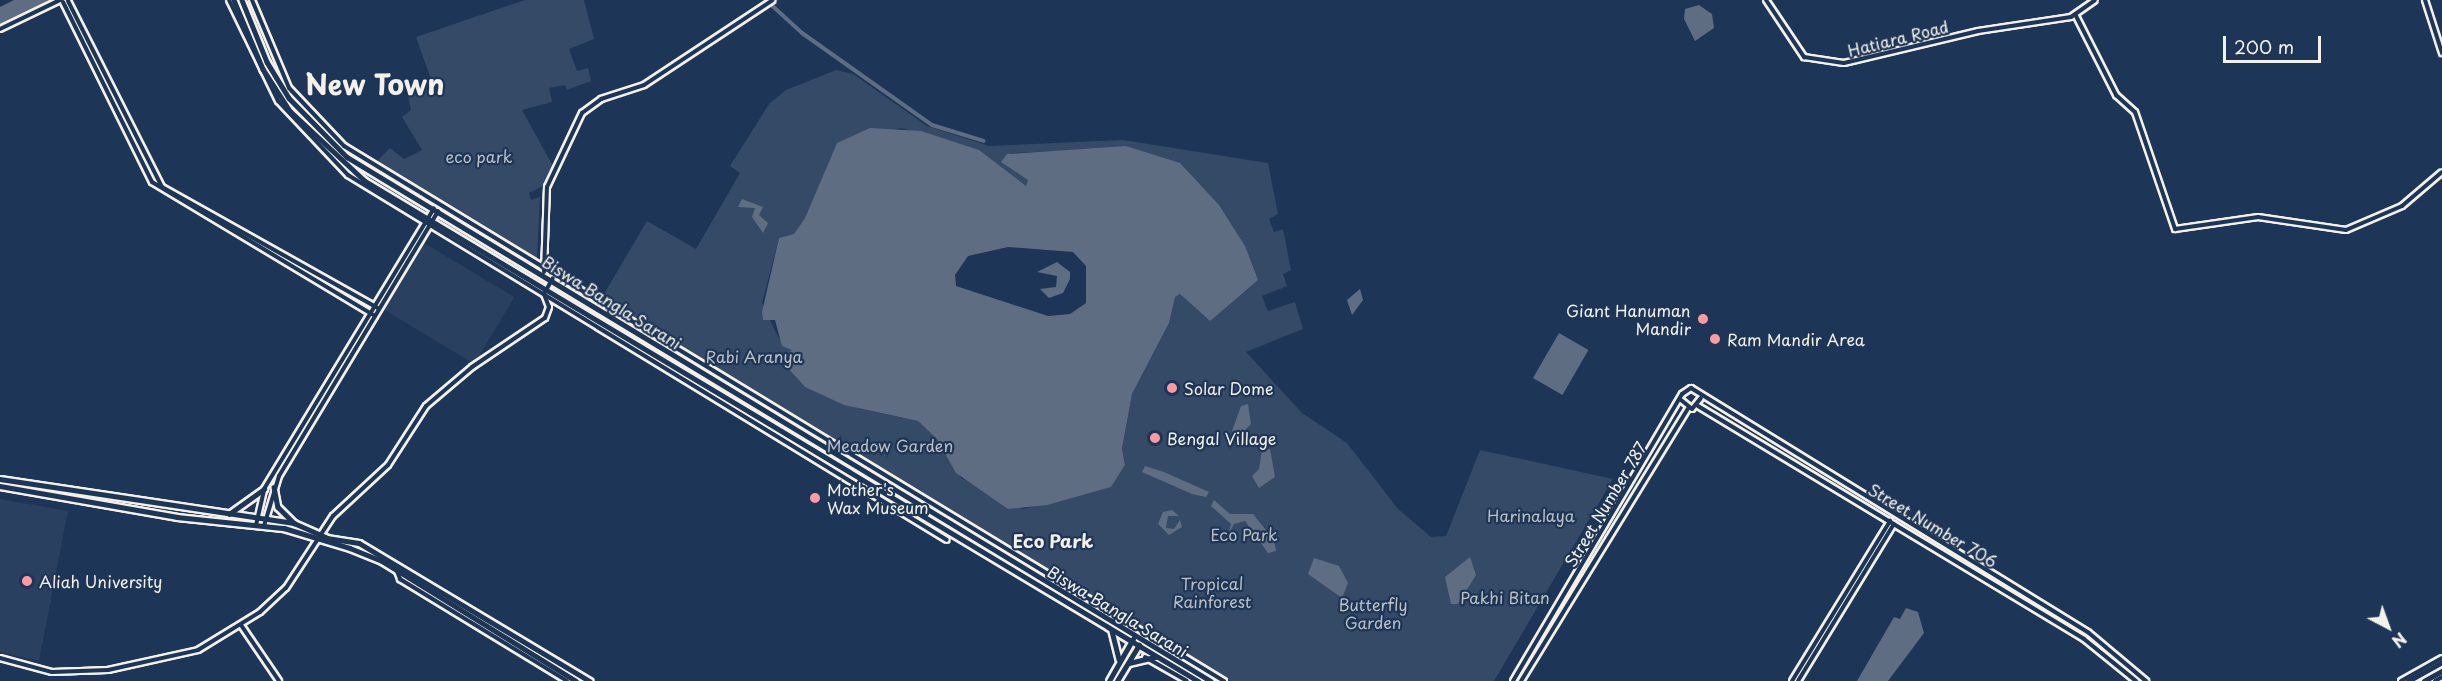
<!DOCTYPE html>
<style>
body{margin:0}
#map{position:relative;width:2442px;height:681px;overflow:hidden;background:#1d3557;font-family:"Playpen Sans",sans-serif}
div>[style]{position:absolute}
[style*='--x']{left:calc(var(--x)*1px);top:calc(var(--y)*1px);width:calc(var(--w)*1px);rotate:calc(var(--a)*1deg)}
.built>*{inset:0;background:#2a4060;transform-origin:0 0}
.green>*{inset:0;background:#354a67}
.water>*{inset:0;background:#5e6d82;transform-origin:0 0}
.canal>*{height:4px;margin:-2px;padding:0 2px;transform-origin:2px;border-radius:2px;background:#5e6d82}
.roads{filter:drop-shadow(2px 0 #f4f1e8) drop-shadow(-2px 0 #f4f1e8) drop-shadow(0 2px #f4f1e8) drop-shadow(0 -2px #f4f1e8)}
.minor>*{height:4px;margin:-2px;padding:0 2px;transform-origin:2px;border-radius:2px;background:#1d3557}
.major>*{height:4.5px;margin:-2.25px;padding:0 2.25px;transform-origin:2.25px;border-radius:2.25px;background:#1d3557}
.dots>*{width:16px;height:16px;translate:-50% -50%;box-sizing:border-box;border:3px solid #1d3557;border-radius:50%}
span{translate:-50% -50%;white-space:nowrap;text-align:center;line-height:1.15;-webkit-text-stroke:4.5px #1d3557;paint-order:stroke}
.street-label{font-size:16px;color:#f4f1e8}
.park-label{font-size:16px;color:#bbbfc1}
.poi-label{font-size:16px;color:#f4f1e8}
.right{translate:-100% -50%;text-align:right}
.left{translate:0 -50%;text-align:left}
.neighbourhood-label{font-size:18px;color:#f4f1e8;font-weight:700}
.town-label{font-size:28px;color:#f4f1e8;font-weight:700}
.north{position:absolute;left:2358px;top:597px;width:60px;height:60px;-webkit-text-stroke:4px #1d3557;paint-order:stroke;rotate:139deg;font-size:16px;font-weight:700;line-height:24px;text-align:center;color:#f4f1e8}
.north::after{content:'';display:block;margin:auto;width:21px;height:27px;background:#f4f1e8;clip-path:polygon(50% 0,100% 100%,50% 72%,0 100%)}
.scale{position:absolute;left:2223px;top:36px;width:98px;height:27px;box-sizing:border-box;border:3px solid #f4f1e8;border-top:0;padding-left:8px;font-size:18px;line-height:21px;white-space:nowrap;color:#f4f1e8;-webkit-text-stroke:4px #1d3557;paint-order:stroke}
</style>
<div id="map">
<div class="built">
<i style="left:421px;top:241px;width:109px;height:78px;rotate:31deg"></i>
<i style="clip-path:polygon(0 499px,68px 511px,39px 661px,0 652px)"></i>
</div>
<div class="green">
<i style="clip-path:polygon(525px 0,584px 0,594px 39px,569px 49px,577px 71px,588px 68px,591px 81px,567px 90px,565px 85px,549px 88px,552px 102px,522px 110px,553px 166px,547px 184px,529px 193px,531px 200px,540px 197px,537px 259px,377px 161px,390px 148px,404px 159px,422px 150px,402px 117px,411px 110px,408px 96px,433px 85px,416px 37px)"></i>
<i style="clip-path:polygon(evenodd,836px 70px,853px 74px,927px 126px,989px 146px,1123px 140px,1268px 163px,1278px 214px,1269px 219px,1274px 232px,1283px 229px,1291px 270px,1283px 274px,1287px 286px,1262px 296px,1268px 311px,1295px 302px,1303px 329px,1246px 352px,1302px 413px,1347px 443px,1398px 509px,1431px 537px,1446px 536px,1480px 450px,1613px 479px,1494px 681px,1231px 681px,601px 299px,647px 221px,696px 249px,740px 173px,730px 166px,769px 104px,786px 90px,836px 70px,901px 128px,978px 150px,1026px 186px,1029px 180px,1011px 153px,1130px 148px,1219px 311px,1210px 321px,1180px 294px,1174px 297px,1169px 323px,1132px 394px,1122px 450px,1125px 465px,1111px 487px,1023px 509px,961px 478px,937px 439px,918px 421px,861px 409px,805px 387px,785px 365px,794px 350px,778px 337px,762px 303px,779px 238px,794px 235px,805px 218px,837px 144px,901px 128px)"></i>
</div>
<div class="water">
<i style="clip-path:polygon(14px 0,55px 0,0 28px,0 7px)"></i>
<i style="clip-path:polygon(1699px 5px,1712px 14px,1714px 28px,1695px 41px,1684px 19px,1685px 9px)"></i>
<i style="clip-path:polygon(evenodd,870px 128px,921px 131px,979px 150px,1026px 186px,1028px 180px,1001px 162px,1007px 154px,1126px 146px,1180px 163px,1219px 205px,1245px 246px,1258px 280px,1210px 321px,1180px 294px,1175px 297px,1169px 323px,1132px 394px,1122px 449px,1125px 465px,1111px 487px,1047px 505px,1008px 509px,956px 473px,937px 439px,918px 421px,844px 405px,805px 387px,785px 365px,782px 357px,792px 350px,782px 346px,775px 320px,763px 320px,762px 312px,779px 238px,794px 234px,805px 218px,837px 143px,870px 128px,1008px 247px,1073px 252px,1086px 266px,1086px 303px,1070px 314px,1048px 316px,956px 286px,955px 275px,968px 256px,1008px 247px)"></i>
<i style="clip-path:polygon(742px 199px,763px 207px,759px 215px,768px 223px,763px 233px,752px 217px,755px 208px,738px 207px)"></i>
<i style="clip-path:polygon(1057px 262px,1070px 272px,1070px 279px,1063px 293px,1049px 298px,1040px 289px,1056px 287px,1057px 276px,1037px 272px)"></i>
<i style="clip-path:polygon(1360px 289px,1363px 300px,1352px 315px,1347px 300px)"></i>
<i style="left:1559px;top:333px;width:34px;height:52px;rotate:30deg"></i>
<i style="clip-path:polygon(1248px 404px,1251px 424px,1237px 438px,1232px 431px,1241px 406px)"></i>
<i style="clip-path:polygon(1270px 449px,1275px 477px,1259px 488px,1252px 476px,1259px 469px,1262px 450px)"></i>
<i style="clip-path:polygon(1145px 466px,1164px 472px,1209px 492px,1206px 497px,1192px 494px,1142px 472px)"></i>
<i style="clip-path:polygon(1214px 500px,1230px 514px,1253px 514px,1274px 540px,1276px 551px,1268px 553px,1245px 521px,1234px 524px,1228px 535px,1231px 524px,1211px 506px)"></i>
<i style="clip-path:polygon(1172px 510px,1179px 516px,1168px 516px,1166px 528px,1174px 529px,1180px 520px,1182px 527px,1169px 535px,1158px 524px,1163px 512px)"></i>
<i style="clip-path:polygon(1470px 557px,1476px 575px,1458px 604px,1451px 604px,1445px 577px)"></i>
<i style="clip-path:polygon(1314px 558px,1339px 566px,1348px 583px,1342px 598px,1308px 574px)"></i>
<i style="clip-path:polygon(1906px 608px,1918px 612px,1924px 633px,1888px 681px,1857px 681px,1894px 617px,1900px 619px)"></i>
</div>
<div class="canal">
<i style="--x:766;--y:0;--w:49;--a:42.5"></i>
<i style="--x:802;--y:33;--w:159;--a:35.3"></i>
<i style="--x:932;--y:125;--w:54;--a:17.1"></i>
</div>
<div class="roads">
<div class="minor">
<i style="--x:229;--y:0;--w:112;--a:64.1"></i>
<i style="--x:278;--y:101;--w:102;--a:46.6"></i>
<i style="--x:348;--y:175;--w:701;--a:31.36"></i>
<i style="--x:252;--y:0;--w:95;--a:67.2"></i>
<i style="--x:289;--y:88;--w:80;--a:46.5"></i>
<i style="--x:344;--y:146;--w:1030;--a:31.3"></i>
<i style="--x:1766;--y:0;--w:69;--a:56.3"></i>
<i style="--x:1804;--y:57;--w:40;--a:8.5"></i>
<i style="--x:1844;--y:63;--w:138;--a:-13.4"></i>
<i style="--x:1978;--y:31;--w:94;--a:-8.6"></i>
<i style="--x:2071;--y:17;--w:29;--a:-35"></i>
<i style="--x:2425;--y:0;--w:56;--a:72.2"></i>
<i style="--x:68;--y:1;--w:208;--a:63.2"></i>
<i style="--x:162;--y:187;--w:249;--a:29.3"></i>
<i style="--x:63;--y:2;--w:201;--a:63.7"></i>
<i style="--x:152;--y:182;--w:260;--a:31"></i>
<i style="--x:2076;--y:16;--w:89;--a:63.1"></i>
<i style="--x:2116;--y:95;--w:25;--a:42"></i>
<i style="--x:2135;--y:112;--w:124;--a:71.1"></i>
<i style="--x:2175;--y:229;--w:84;--a:-8.2"></i>
<i style="--x:2258;--y:217;--w:89;--a:8.4"></i>
<i style="--x:2346;--y:230;--w:61;--a:-23.2"></i>
<i style="--x:2402;--y:206;--w:52;--a:-40.4"></i>
<i style="--x:0;--y:29;--w:67;--a:-25.8"></i>
<i style="--x:544;--y:272;--w:85;--a:-88"></i>
<i style="--x:547;--y:187;--w:82;--a:-64.7"></i>
<i style="--x:582;--y:113;--w:24;--a:-36"></i>
<i style="--x:601;--y:99;--w:45;--a:-18"></i>
<i style="--x:644;--y:85;--w:154;--a:-33.4"></i>
<i style="--x:1681;--y:400;--w:14;--a:39"></i>
<i style="--x:1692;--y:409;--w:14;--a:-51"></i>
<i style="--x:1698;--y:406;--w:451;--a:31.1"></i>
<i style="--x:2084;--y:639;--w:67;--a:38.9"></i>
<i style="--x:256;--y:525;--w:37;--a:-77"></i>
<i style="--x:264;--y:489;--w:328;--a:-58.8"></i>
<i style="--x:264;--y:526;--w:52;--a:-73.3"></i>
<i style="--x:279;--y:476;--w:309;--a:-59"></i>
<i style="--x:397;--y:571;--w:9;--a:69"></i>
<i style="--x:400;--y:579;--w:196;--a:31.4"></i>
<i style="--x:241;--y:625;--w:68;--a:55.8"></i>
<i style="--x:1145;--y:657;--w:48;--a:29.7"></i>
<i style="--x:0;--y:658;--w:54;--a:15.1"></i>
<i style="--x:52;--y:672;--w:56;--a:-2"></i>
<i style="--x:108;--y:670;--w:92;--a:-12.5"></i>
<i style="--x:198;--y:650;--w:73;--a:-31.5"></i>
<i style="--x:260;--y:612;--w:35;--a:-43"></i>
<i style="--x:286;--y:588;--w:86;--a:-56.9"></i>
<i style="--x:333;--y:516;--w:75;--a:-42.8"></i>
<i style="--x:388;--y:465;--w:70;--a:-57.2"></i>
<i style="--x:426;--y:406;--w:60;--a:-40.3"></i>
<i style="--x:472;--y:367;--w:88;--a:-33.9"></i>
<i style="--x:545;--y:318;--w:12;--a:-70"></i>
<i style="--x:549;--y:307;--w:14;--a:-111"></i>
<i style="--x:544;--y:294;--w:18;--a:-61"></i>
<i style="--x:1513;--y:681;--w:333;--a:-59.5"></i>
<i style="--x:1682;--y:394;--w:11;--a:-34"></i>
<i style="--x:1691;--y:388;--w:467;--a:31.6"></i>
<i style="--x:2089;--y:633;--w:75;--a:40.1"></i>
<i style="--x:1521;--y:681;--w:320;--a:-58.5"></i>
<i style="--x:1792;--y:681;--w:188;--a:-58.5"></i>
<i style="--x:1798;--y:681;--w:184;--a:-58.6"></i>
<i style="--x:2401;--y:681;--w:47;--a:-29.3"></i>
<i style="--x:2435;--y:681;--w:8;--a:-30"></i>
</div>
<div class="major">
<i style="--x:234;--y:0;--w:75;--a:67.2"></i>
<i style="--x:263;--y:69;--w:50;--a:57.3"></i>
<i style="--x:290;--y:111;--w:103;--a:43"></i>
<i style="--x:365;--y:181;--w:972;--a:30.97"></i>
<i style="--x:242;--y:0;--w:67;--a:68"></i>
<i style="--x:267;--y:62;--w:42;--a:58.6"></i>
<i style="--x:289;--y:98;--w:83;--a:45.5"></i>
<i style="--x:347;--y:157;--w:1010;--a:31.24"></i>
<i style="--x:0;--y:479;--w:297;--a:8.5"></i>
<i style="--x:294;--y:523;--w:36;--a:24"></i>
<i style="--x:327;--y:538;--w:32;--a:9"></i>
<i style="--x:359;--y:543;--w:269;--a:30.9"></i>
<i style="--x:0;--y:486;--w:180;--a:9.9"></i>
<i style="--x:177;--y:517;--w:108;--a:5.9"></i>
<i style="--x:284;--y:528;--w:69;--a:16.9"></i>
<i style="--x:350;--y:548;--w:35;--a:22"></i>
<i style="--x:382;--y:561;--w:228;--a:31.7"></i>
<i style="--x:274;--y:487;--w:20;--a:79"></i>
<i style="--x:278;--y:507;--w:23;--a:45"></i>
<i style="--x:229;--y:514;--w:43;--a:-35.5"></i>
<i style="--x:1112;--y:631;--w:29;--a:76"></i>
<i style="--x:1129;--y:663;--w:27;--a:-13"></i>
<i style="--x:1109;--y:681;--w:48;--a:-60.3"></i>
<i style="--x:1117;--y:681;--w:42;--a:-58.6"></i>
<i style="--x:2408;--y:681;--w:39;--a:-29"></i>
<i style="--x:2424;--y:681;--w:21;--a:-29"></i>
</div>
</div>
<div class="dots">
<i style="left:1703px;top:319px;background:#ff9aa2"></i>
<i style="left:1715px;top:339px;background:#ff9aa2"></i>
<i style="left:1172px;top:388px;background:#ff9aa2"></i>
<i style="left:1155px;top:438px;background:#ff9aa2"></i>
<i style="left:815px;top:498px;background:#ff9aa2"></i>
<i style="left:27px;top:581px;background:#ff9aa2"></i>
</div>
<div class="street-label">
<span style="left:1898px;top:38px;rotate:-14deg">Hatiara Road</span>
<span style="left:612px;top:302px;rotate:32deg">Biswa Bangla Sarani</span>
<span style="left:1605px;top:504px;rotate:-59deg">Street Number 787</span>
<span style="left:1933px;top:525px;rotate:31deg">Street Number 706</span>
<span style="left:1118px;top:611px;rotate:31deg">Biswa Bangla Sarani</span>
</div>
<div class="park-label">
<span style="left:479px;top:156px">eco park</span>
<span style="left:754px;top:356px">Rabi Aranya</span>
<span style="left:890px;top:445px">Meadow Garden</span>
<span style="left:1531px;top:515px">Harinalaya</span>
<span style="left:1244px;top:534px">Eco Park</span>
<span style="left:1212px;top:592px">Tropical<br>Rainforest</span>
<span style="left:1505px;top:597px">Pakhi Bitan</span>
<span style="left:1373px;top:613px">Butterfly<br>Garden</span>
</div>
<div class="poi-label">
<span class="right" style="left:1691px;top:319px">Giant Hanuman<br>Mandir</span>
<span class="left" style="left:1727px;top:339px">Ram Mandir Area</span>
<span class="left" style="left:1184px;top:388px">Solar Dome</span>
<span class="left" style="left:1167px;top:438px">Bengal Village</span>
<span class="left" style="left:827px;top:498px">Mother's<br>Wax Museum</span>
<span class="left" style="left:39px;top:581px">Aliah University</span>
</div>
<div class="neighbourhood-label">
<span style="left:1053px;top:541px">Eco Park</span>
</div>
<div class="town-label">
<span style="left:375px;top:84px">New Town</span>
</div>
<div class="north">N</div>
<div class="scale">200 m</div>
</div>
